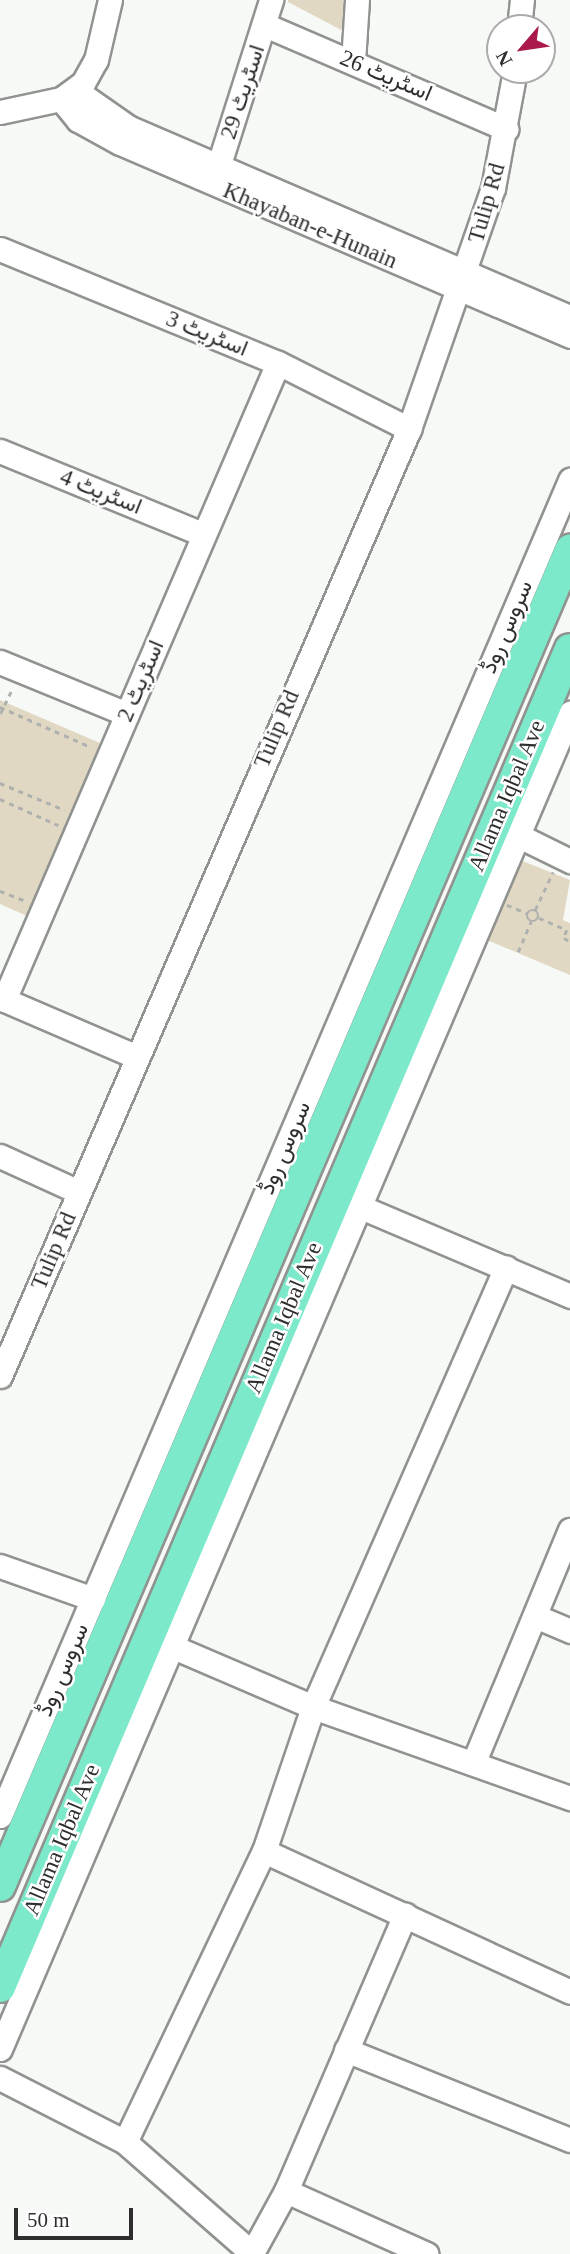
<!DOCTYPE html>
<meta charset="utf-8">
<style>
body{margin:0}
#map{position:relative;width:570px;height:2254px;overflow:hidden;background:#f6f9f5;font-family:"Times New Roman",Vazirmatn,serif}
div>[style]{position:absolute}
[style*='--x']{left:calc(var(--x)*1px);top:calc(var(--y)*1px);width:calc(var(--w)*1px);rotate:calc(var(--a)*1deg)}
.green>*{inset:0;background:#e1d8c4}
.path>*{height:2.5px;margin-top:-1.25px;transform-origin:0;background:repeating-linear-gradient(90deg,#afb1ae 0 5px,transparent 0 10px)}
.path>.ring{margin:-1.25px;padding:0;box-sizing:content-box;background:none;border:2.5px solid #afb1ae;border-radius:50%}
.roads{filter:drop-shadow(2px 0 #90938f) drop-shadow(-2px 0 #90938f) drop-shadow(0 2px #90938f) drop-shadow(0 -2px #90938f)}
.minor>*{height:23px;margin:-11.5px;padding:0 11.5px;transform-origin:11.5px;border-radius:11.5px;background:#fff}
.major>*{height:30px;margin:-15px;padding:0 15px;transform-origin:15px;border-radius:15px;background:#7ceaca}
span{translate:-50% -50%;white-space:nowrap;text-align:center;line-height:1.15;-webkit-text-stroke:5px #fff;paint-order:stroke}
.street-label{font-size:23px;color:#2d2e2d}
.north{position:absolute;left:486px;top:14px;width:70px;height:70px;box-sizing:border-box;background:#fff;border:2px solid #ababab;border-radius:50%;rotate:241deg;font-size:19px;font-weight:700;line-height:28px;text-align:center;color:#2d2e2d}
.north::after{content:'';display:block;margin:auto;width:24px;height:32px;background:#aa184d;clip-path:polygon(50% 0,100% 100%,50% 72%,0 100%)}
.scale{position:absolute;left:14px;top:2208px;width:119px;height:32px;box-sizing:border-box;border:4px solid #2d2e2d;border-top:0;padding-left:9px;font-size:21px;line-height:24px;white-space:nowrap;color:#2d2e2d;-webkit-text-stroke:5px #fff;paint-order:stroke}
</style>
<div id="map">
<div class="green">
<i style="clip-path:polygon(350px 0,345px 32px,288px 2px,288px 0)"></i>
<i style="clip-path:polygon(0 700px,100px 743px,27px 916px,0 904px)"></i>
<i style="clip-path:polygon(520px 860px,570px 880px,563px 920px,570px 923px,570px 975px,487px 940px)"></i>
</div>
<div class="path">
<i style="--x:0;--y:707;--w:99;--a:23.7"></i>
<i style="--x:0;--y:714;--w:28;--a:-64"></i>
<i style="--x:0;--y:783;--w:70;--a:22.6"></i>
<i style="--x:0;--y:799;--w:64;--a:24.1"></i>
<i style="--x:0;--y:891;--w:28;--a:21"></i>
<i style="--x:507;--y:905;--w:22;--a:22"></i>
<i class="ring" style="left:527px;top:910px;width:9.5px;height:9.5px"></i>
<i style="--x:535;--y:910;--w:42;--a:-64.7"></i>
<i style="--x:539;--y:918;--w:30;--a:23"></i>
<i style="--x:567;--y:930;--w:9;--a:111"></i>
<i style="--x:564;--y:938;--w:7;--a:27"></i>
<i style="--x:518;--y:952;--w:33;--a:-67"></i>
</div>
<div class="roads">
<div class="minor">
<i style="--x:265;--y:25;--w:263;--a:23.3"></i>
<i style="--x:519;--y:28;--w:28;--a:-84"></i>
<i style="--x:353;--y:62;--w:62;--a:-86.3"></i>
<i style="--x:75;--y:90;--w:65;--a:34.9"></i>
<i style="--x:128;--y:127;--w:481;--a:23.3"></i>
<i style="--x:61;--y:99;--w:27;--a:51"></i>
<i style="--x:78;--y:120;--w:48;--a:28.7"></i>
<i style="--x:120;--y:143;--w:490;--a:23.2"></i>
<i style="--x:0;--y:112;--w:62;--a:-12"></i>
<i style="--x:61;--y:99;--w:27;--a:-36"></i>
<i style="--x:83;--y:83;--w:26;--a:-61"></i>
<i style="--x:96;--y:60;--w:62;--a:-76.9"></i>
<i style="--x:214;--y:180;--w:189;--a:-72.4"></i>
<i style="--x:0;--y:249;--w:300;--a:22.3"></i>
<i style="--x:278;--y:363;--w:147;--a:26.7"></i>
<i style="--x:0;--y:451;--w:218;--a:22.3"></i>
<i style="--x:0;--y:662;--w:137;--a:22.3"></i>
<i style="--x:521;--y:837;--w:55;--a:26.1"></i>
<i style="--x:0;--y:998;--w:149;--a:23.3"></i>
<i style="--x:4;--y:1000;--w:693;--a:-66.73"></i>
<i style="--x:0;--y:1156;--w:87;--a:24.5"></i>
<i style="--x:363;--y:1208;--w:225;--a:23"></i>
<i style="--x:0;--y:1376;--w:1032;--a:-66.64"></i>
<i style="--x:409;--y:429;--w:255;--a:-70.8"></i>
<i style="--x:493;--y:188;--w:120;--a:-79.4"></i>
<i style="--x:0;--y:1566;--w:99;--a:19.5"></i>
<i style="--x:535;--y:1616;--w:38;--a:23"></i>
<i style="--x:171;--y:1646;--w:155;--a:23.2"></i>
<i style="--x:313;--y:1707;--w:273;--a:19.5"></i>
<i style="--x:475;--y:1759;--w:248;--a:-67.5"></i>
<i style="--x:0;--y:1816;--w:1453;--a:-66.89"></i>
<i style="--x:264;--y:1851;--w:337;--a:24.7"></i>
<i style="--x:0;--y:2049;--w:1453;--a:-66.89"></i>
<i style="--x:346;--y:2050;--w:241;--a:21.9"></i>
<i style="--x:0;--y:2078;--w:140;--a:27.1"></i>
<i style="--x:125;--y:2142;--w:170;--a:41.2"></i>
<i style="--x:125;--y:2142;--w:322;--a:-64.5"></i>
<i style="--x:264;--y:1851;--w:152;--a:-71.2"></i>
<i style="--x:313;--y:1707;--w:480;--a:-66.3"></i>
<i style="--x:286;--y:2191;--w:154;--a:24.1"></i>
<i style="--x:252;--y:2253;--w:71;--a:-61.3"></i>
<i style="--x:286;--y:2191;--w:301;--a:-66.7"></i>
</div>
<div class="major">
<i style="--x:0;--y:1886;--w:1453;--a:-66.89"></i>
<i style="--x:0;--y:1987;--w:1454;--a:-66.93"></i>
</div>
</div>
<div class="street-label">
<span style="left:386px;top:76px;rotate:23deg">اسٹریٹ 26</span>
<span style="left:243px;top:92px;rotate:-72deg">اسٹریٹ 29</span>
<span style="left:487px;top:203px;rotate:-74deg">Tulip Rd</span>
<span style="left:310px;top:226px;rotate:23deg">Khayaban-e-Hunain</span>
<span style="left:207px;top:334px;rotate:22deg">اسٹریٹ 3</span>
<span style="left:101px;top:492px;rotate:22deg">اسٹریٹ 4</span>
<span style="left:507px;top:627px;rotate:-67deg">سروس روڈ</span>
<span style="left:141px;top:681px;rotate:-67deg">اسٹریٹ 2</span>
<span style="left:277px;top:729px;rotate:-67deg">Tulip Rd</span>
<span style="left:507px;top:796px;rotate:-67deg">Allama Iqbal Ave</span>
<span style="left:285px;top:1148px;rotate:-67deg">سروس روڈ</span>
<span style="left:54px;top:1251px;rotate:-67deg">Tulip Rd</span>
<span style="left:284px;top:1318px;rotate:-67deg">Allama Iqbal Ave</span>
<span style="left:63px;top:1670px;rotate:-67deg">سروس روڈ</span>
<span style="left:62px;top:1840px;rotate:-67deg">Allama Iqbal Ave</span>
</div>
<div class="north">N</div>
<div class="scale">50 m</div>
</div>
